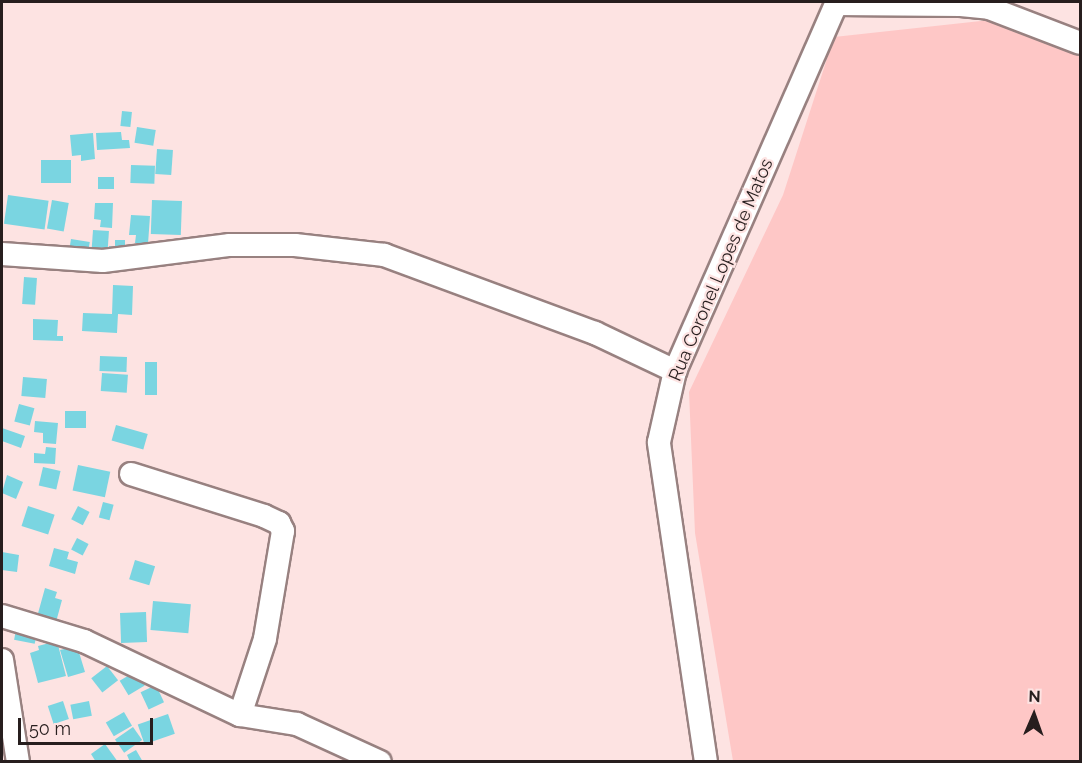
<!DOCTYPE html>
<style>
body{margin:0}
#map{position:relative;width:1082px;height:763px;overflow:hidden;background:#fde3e2;font-family:Raleway,sans-serif}
div>[style]{position:absolute}
[style*='--x']{left:calc(var(--x)*1px);top:calc(var(--y)*1px);width:calc(var(--w)*1px);rotate:calc(var(--a)*1deg)}
.green>*{inset:0;background:#fec7c6}
.building>*{inset:0;background:#7ad5e1;transform-origin:0 0}
.roads{filter:drop-shadow(2px 0 #988180) drop-shadow(-2px 0 #988180) drop-shadow(0 2px #988180) drop-shadow(0 -2px #988180)}
.minor>*{height:22px;margin:-11px;padding:0 11px;transform-origin:11px;border-radius:11px;background:#fff}
span{translate:-50% -50%;white-space:nowrap;text-align:center;line-height:1.15;-webkit-text-stroke:4.5px #fde3e2;paint-order:stroke}
.street-label{font-size:18px;color:#271e1e}
.frame{position:absolute;inset:0;border:3px solid #271e1e;pointer-events:none}
.north{position:absolute;left:1004px;top:685px;width:60px;height:60px;-webkit-text-stroke:4px #fde3e2;paint-order:stroke;rotate:2deg;font-size:16px;font-weight:700;line-height:24px;text-align:center;color:#271e1e}
.north::after{content:'';display:block;margin:auto;width:21px;height:27px;background:#271e1e;clip-path:polygon(50% 0,100% 100%,50% 72%,0 100%)}
.scale{position:absolute;left:18px;top:718px;width:135px;height:27px;box-sizing:border-box;border:3px solid #271e1e;border-top:0;padding-left:8px;font-size:18px;line-height:21px;white-space:nowrap;color:#271e1e;-webkit-text-stroke:4px #fde3e2;paint-order:stroke}
</style>
<div id="map">
<div class="green">
<i style="clip-path:polygon(990px 20px,1080px 56px,1080px 761px,733px 761px,695px 533px,689px 392px,783px 195px,834px 37px)"></i>
</div>
<div class="building">
<i style="left:122px;top:111px;width:10px;height:15px;rotate:6deg"></i>
<i style="left:137px;top:127px;width:19px;height:16px;rotate:9deg"></i>
<i style="clip-path:polygon(121px 132px,122px 140px,129px 140px,130px 148px,97px 150px,96px 133px)"></i>
<i style="clip-path:polygon(93px 133px,95px 159px,81px 161px,81px 155px,72px 156px,70px 135px)"></i>
<i style="left:157px;top:149px;width:16px;height:25px;rotate:4deg"></i>
<i style="left:41px;top:160px;width:30px;height:23px"></i>
<i style="left:131px;top:165px;width:24px;height:18px;rotate:2deg"></i>
<i style="left:98px;top:177px;width:16px;height:12px"></i>
<i style="left:8px;top:195px;width:41px;height:29px;rotate:8deg"></i>
<i style="left:52px;top:200px;width:17px;height:29px;rotate:10deg"></i>
<i style="left:152px;top:200px;width:30px;height:34px;rotate:2deg"></i>
<i style="clip-path:polygon(95px 203px,113px 203px,112px 228px,100px 227px,101px 220px,94px 219px)"></i>
<i style="clip-path:polygon(131px 215px,150px 216px,148px 244px,135px 243px,136px 235px,129px 235px)"></i>
<i style="left:93px;top:230px;width:16px;height:24px;rotate:4deg"></i>
<i style="left:71px;top:239px;width:19px;height:10px;rotate:9deg"></i>
<i style="clip-path:polygon(115px 240px,125px 240px,125px 255px,109px 254px,109px 246px,115px 247px)"></i>
<i style="left:24px;top:277px;width:13px;height:27px;rotate:4deg"></i>
<i style="clip-path:polygon(113px 285px,133px 286px,132px 315px,118px 314px,117px 333px,82px 331px,83px 313px,112px 314px)"></i>
<i style="clip-path:polygon(33px 319px,58px 320px,57px 336px,63px 336px,63px 341px,33px 340px)"></i>
<i style="left:100px;top:356px;width:27px;height:15px;rotate:2deg"></i>
<i style="left:145px;top:362px;width:12px;height:33px"></i>
<i style="left:102px;top:373px;width:26px;height:18px;rotate:4deg"></i>
<i style="left:23px;top:377px;width:24px;height:19px;rotate:5deg"></i>
<i style="left:19px;top:404px;width:16px;height:18px;rotate:15deg"></i>
<i style="left:65px;top:411px;width:21px;height:17px"></i>
<i style="clip-path:polygon(35px 421px,58px 423px,56px 444px,43px 443px,43px 433px,34px 432px)"></i>
<i style="left:116px;top:425px;width:33px;height:16px;rotate:16deg"></i>
<i style="clip-path:polygon(2px 428px,25px 436px,21px 448px,2px 441px)"></i>
<i style="clip-path:polygon(46px 447px,56px 448px,55px 464px,34px 463px,34px 453px,45px 454px)"></i>
<i style="left:78px;top:465px;width:33px;height:26px;rotate:12deg"></i>
<i style="left:43px;top:467px;width:18px;height:19px;rotate:13deg"></i>
<i style="clip-path:polygon(7px 475px,23px 482px,16px 499px,2px 493px)"></i>
<i style="left:103px;top:502px;width:11px;height:16px;rotate:15deg"></i>
<i style="left:28px;top:506px;width:28px;height:21px;rotate:18deg"></i>
<i style="left:78px;top:506px;width:13px;height:15px;rotate:27deg"></i>
<i style="left:77px;top:538px;width:13px;height:13px;rotate:27deg"></i>
<i style="clip-path:polygon(54px 548px,69px 552px,67px 559px,78px 562px,75px 574px,49px 566px)"></i>
<i style="clip-path:polygon(2px 552px,19px 555px,17px 572px,2px 570px)"></i>
<i style="left:135px;top:560px;width:21px;height:20px;rotate:17deg"></i>
<i style="clip-path:polygon(45px 588px,57px 592px,55px 598px,62px 600px,56px 622px,37px 617px)"></i>
<i style="left:153px;top:601px;width:38px;height:29px;rotate:5deg"></i>
<i style="left:146px;top:612px;width:30px;height:26px;rotate:88deg"></i>
<i style="left:16px;top:630px;width:21px;height:10px;rotate:11deg"></i>
<i style="clip-path:polygon(57px 641px,66px 676px,38px 683px,30px 653px,39px 650px,38px 646px)"></i>
<i style="clip-path:polygon(69px 648px,70px 651px,78px 649px,85px 672px,68px 677px,60px 650px)"></i>
<i style="left:107px;top:666px;width:18px;height:20px;rotate:52deg"></i>
<i style="left:136px;top:671px;width:17px;height:19px;rotate:59deg"></i>
<i style="left:156px;top:685px;width:19px;height:17px;rotate:65deg"></i>
<i style="left:63px;top:701px;width:19px;height:16px;rotate:72deg"></i>
<i style="left:89px;top:701px;width:15px;height:19px;rotate:79deg"></i>
<i style="left:124px;top:712px;width:16px;height:21px;rotate:60deg"></i>
<i style="left:168px;top:714px;width:21px;height:32px;rotate:71deg"></i>
<i style="left:133px;top:727px;width:16px;height:22px;rotate:55deg"></i>
<i style="clip-path:polygon(105px 744px,118px 762px,96px 762px,91px 754px)"></i>
<i style="clip-path:polygon(136px 750px,143px 762px,130px 762px,127px 755px)"></i>
</div>
<div class="roads">
<div class="minor">
<i style="--x:836;--y:4;--w:125;--a:0.5"></i>
<i style="--x:961;--y:5;--w:28;--a:6"></i>
<i style="--x:989;--y:8;--w:97;--a:21"></i>
<i style="--x:2;--y:254;--w:101;--a:4"></i>
<i style="--x:103;--y:261;--w:128;--a:-7.2"></i>
<i style="--x:230;--y:245;--w:65;--a:0"></i>
<i style="--x:295;--y:245;--w:90;--a:6.4"></i>
<i style="--x:384;--y:255;--w:225;--a:20.3"></i>
<i style="--x:595;--y:333;--w:89;--a:25.4"></i>
<i style="--x:131;--y:474;--w:139;--a:17.5"></i>
<i style="--x:264;--y:516;--w:17;--a:25"></i>
<i style="--x:279;--y:523;--w:9;--a:63"></i>
<i style="--x:283;--y:531;--w:109;--a:99.5"></i>
<i style="--x:265;--y:639;--w:80;--a:108.2"></i>
<i style="--x:2;--y:616;--w:86;--a:17"></i>
<i style="--x:84;--y:641;--w:173;--a:25.4"></i>
<i style="--x:240;--y:715;--w:58;--a:9"></i>
<i style="--x:297;--y:724;--w:91;--a:24.6"></i>
<i style="--x:2;--y:660;--w:103;--a:81.1"></i>
<i style="--x:706;--y:762;--w:323;--a:-98.4"></i>
<i style="--x:659;--y:442;--w:73;--a:-77.3"></i>
<i style="--x:675;--y:371;--w:403;--a:-66.3"></i>
</div>
</div>
<div class="street-label">
<span style="left:721px;top:270px;rotate:-67deg">Rua Coronel Lopes de Matos</span>
</div>
<div class="frame"></div>
<div class="north">N</div>
<div class="scale">50 m</div>
</div>
